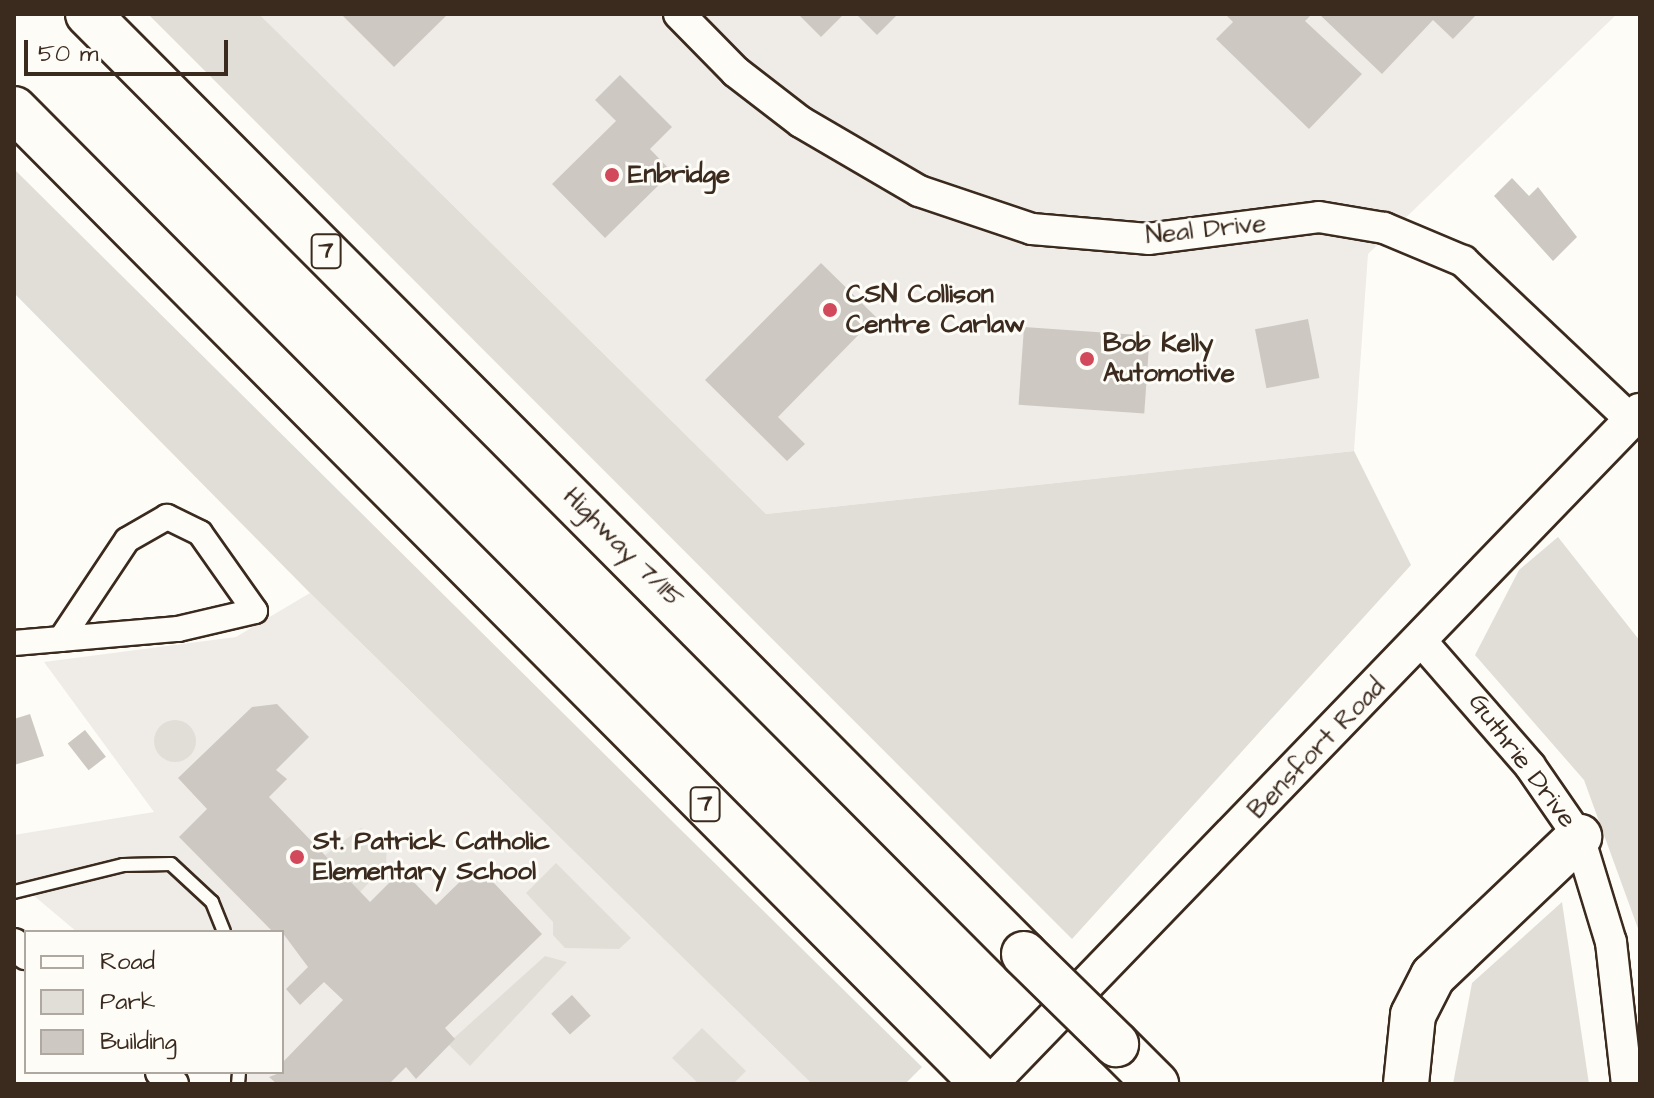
<!DOCTYPE html>
<style>
body{margin:0}
#map{position:relative;width:1654px;height:1098px;overflow:hidden;background:#fdfcf7;font-family:"Architects Daughter",sans-serif}
div>[style]{position:absolute}
[style*='--x']{left:calc(var(--x)*1px);top:calc(var(--y)*1px);width:calc(var(--w)*1px);rotate:calc(var(--a)*1deg)}
.built>*{inset:0;background:#efece7}
.green>*{inset:0;background:#e1ded7}
.round{border-radius:50%}
.building>*{inset:0;background:#cdc8c2;transform-origin:0 0}
.roads{filter:drop-shadow(2px 0 #3b2a1e) drop-shadow(-2px 0 #3b2a1e) drop-shadow(0 2px #3b2a1e) drop-shadow(0 -2px #3b2a1e)}
.service>*{height:12px;margin:-6px;padding:0 6px;transform-origin:6px;border-radius:6px;background:#fdfcf7}
.minor>*{height:24px;margin:-12px;padding:0 12px;transform-origin:12px;border-radius:12px;background:#fdfcf7}
.tertiary>*{height:30px;margin:-15px;padding:0 15px;transform-origin:15px;border-radius:15px;background:#fdfcf7}
.secondary>*{height:34px;margin:-17px;padding:0 17px;transform-origin:17px;border-radius:17px;background:#fdfcf7}
.motorway>*{height:44px;margin:-22px;padding:0 22px;transform-origin:22px;border-radius:22px;background:#fdfcf7}
.bridges{filter:drop-shadow(2px 0 #3b2a1e) drop-shadow(-2px 0 #3b2a1e) drop-shadow(0 2px #3b2a1e) drop-shadow(0 -2px #3b2a1e)}
.motorway-bridge>*{height:44px;margin:-22px;padding:0 22px;transform-origin:22px;border-radius:22px;background:#fdfcf7}
.dots>*{width:22px;height:22px;translate:-50% -50%;box-sizing:border-box;border:4px solid #fdfcf7;border-radius:50%}
span{translate:-50% -50%;white-space:nowrap;text-align:center;line-height:1.15;-webkit-text-stroke:6px #fdfcf7;paint-order:stroke}
.shield-label span{padding:2px 6px;background:#fdfcf7;border:2px solid;border-radius:6px;-webkit-text-stroke-width:0}
.shield-label{font-size:24px;color:#3b2a1e;font-weight:700}
.poi-label{font-size:26px;color:#3b2a1e;font-weight:700}
.left{translate:0 -50%;text-align:left}
.street-label{font-size:26px;color:#3b2a1e}
.frame{position:absolute;inset:0;border:16px solid #3b2a1e;pointer-events:none}
.legend{position:absolute;left:24px;top:930px;width:260px;height:144px;box-sizing:border-box;background:#fdfcf7;border:2px solid #afa8a0;margin:0;padding:10px 14px;list-style:none;font-size:24px;color:#3b2a1e}
.legend li{display:flex;align-items:center;gap:16px;height:40px}
.legend b{width:40px;border:2px solid #afa8a0}
.scale{position:absolute;left:24px;top:40px;width:204px;height:36px;box-sizing:border-box;border:4px solid #3b2a1e;border-top:0;padding-left:10px;font-size:24px;line-height:28px;white-space:nowrap;color:#3b2a1e;-webkit-text-stroke:6px #fdfcf7;paint-order:stroke}
</style>
<div id="map">
<div class="built">
<i style="clip-path:polygon(259px 14px,1617px 14px,1368px 254px,1354px 451px,766px 514px)"></i>
<i style="clip-path:polygon(310px 593px,812px 1084px,244px 1084px,232px 1072px,282px 1072px,282px 932px,77px 932px,14px 879px,14px 835px,154px 812px,44px 662px,236px 637px)"></i>
</div>
<div class="green">
<i style="clip-path:polygon(148px 14px,259px 14px,766px 514px,1354px 451px,1411px 565px,1072px 939px)"></i>
<i style="clip-path:polygon(14px 169px,678px 827px,922px 1067px,905px 1084px,812px 1084px,310px 593px,14px 293px)"></i>
<i style="clip-path:polygon(1558px 537px,1640px 641px,1640px 934px,1584px 780px,1475px 655px,1519px 570px)"></i>
<i class="round" style="left:154px;top:720px;width:42px;height:42px"></i>
<i style="clip-path:polygon(361px 828px,387px 845px,386px 865px,360px 892px,325px 855px)"></i>
<i style="clip-path:polygon(556px 863px,631px 938px,619px 949px,565px 948px,553px 935px,553px 922px,526px 893px)"></i>
<i style="clip-path:polygon(1562px 902px,1589px 1084px,1453px 1084px,1472px 983px)"></i>
<i style="clip-path:polygon(545px 956px,567px 962px,470px 1066px,449px 1045px,454px 1038px)"></i>
<i style="clip-path:polygon(702px 1028px,746px 1071px,733px 1084px,699px 1084px,672px 1058px)"></i>
</div>
<div class="building">
<i style="clip-path:polygon(341px 14px,448px 14px,394px 67px)"></i>
<i style="clip-path:polygon(798px 14px,844px 14px,821px 37px)"></i>
<i style="clip-path:polygon(856px 14px,898px 14px,877px 35px)"></i>
<i style="clip-path:polygon(1225px 14px,1312px 14px,1305px 21px,1362px 74px,1309px 129px,1216px 39px,1233px 22px)"></i>
<i style="clip-path:polygon(1319px 14px,1477px 14px,1453px 39px,1433px 20px,1382px 74px)"></i>
<i style="clip-path:polygon(620px 75px,672px 127px,650px 149px,672px 172px,605px 238px,552px 184px,616px 121px,595px 100px)"></i>
<i style="clip-path:polygon(1512px 178px,1529px 196px,1538px 187px,1577px 237px,1553px 261px,1494px 196px)"></i>
<i style="clip-path:polygon(821px 263px,876px 317px,778px 417px,805px 444px,787px 461px,705px 380px)"></i>
<i style="left:1308px;top:319px;width:60px;height:54px;rotate:79deg"></i>
<i style="left:1024px;top:327px;width:126px;height:78px;rotate:4deg"></i>
<i style="clip-path:polygon(277px 704px,309px 737px,276px 770px,287px 779px,269px 797px,370px 902px,402px 870px,436px 905px,477px 865px,542px 934px,445px 1028px,455px 1039px,416px 1079px,406px 1067px,389px 1084px,277px 1084px,269px 1077px,282px 1072px,282px 1063px,343px 1000px,324px 982px,300px 1005px,286px 989px,308px 967px,282px 932px,273px 932px,179px 837px,207px 809px,178px 778px,252px 707px)"></i>
<i style="clip-path:polygon(30px 714px,44px 756px,14px 765px,14px 719px)"></i>
<i style="left:85px;top:730px;width:34px;height:22px;rotate:52deg"></i>
<i style="left:572px;top:995px;width:28px;height:28px;rotate:48deg"></i>
</div>
<div class="roads">
<div class="service">
<i style="--x:14;--y:892;--w:112;--a:-13.9"></i>
<i style="--x:123;--y:865;--w:48;--a:-1.2"></i>
<i style="--x:171;--y:864;--w:56;--a:42.8"></i>
<i style="--x:212;--y:902;--w:32;--a:68"></i>
<i style="--x:238;--y:1084;--w:12;--a:-85"></i>
</div>
<div class="minor">
<i style="--x:14;--y:643;--w:165;--a:-4.9"></i>
<i style="--x:178;--y:629;--w:79;--a:-13.2"></i>
<i style="--x:255;--y:611;--w:95;--a:-125.2"></i>
<i style="--x:200;--y:533;--w:37;--a:-154"></i>
<i style="--x:167;--y:517;--w:46;--a:150.1"></i>
<i style="--x:127;--y:540;--w:119;--a:123.7"></i>
</div>
<div class="tertiary">
<i style="--x:679;--y:14;--w:81;--a:45.5"></i>
<i style="--x:736;--y:72;--w:82;--a:37.6"></i>
<i style="--x:801;--y:122;--w:137;--a:30.3"></i>
<i style="--x:919;--y:191;--w:119;--a:18.6"></i>
<i style="--x:1032;--y:229;--w:116;--a:4.9"></i>
<i style="--x:1148;--y:239;--w:172;--a:-7.3"></i>
<i style="--x:1319;--y:217;--w:66;--a:9.6"></i>
<i style="--x:1384;--y:228;--w:86;--a:22.7"></i>
<i style="--x:1463;--y:261;--w:231;--a:43.4"></i>
<i style="--x:1422;--y:642;--w:164;--a:48.9"></i>
<i style="--x:1530;--y:766;--w:86;--a:55.4"></i>
<i style="--x:1579;--y:837;--w:110;--a:73.1"></i>
<i style="--x:1611;--y:942;--w:143;--a:83.6"></i>
<i style="--x:14;--y:944;--w:16;--a:40"></i>
<i style="--x:161;--y:1072;--w:17;--a:45"></i>
</div>
<div class="secondary">
<i style="--x:990;--y:1084;--w:936;--a:-46"></i>
</div>
<div class="motorway">
<i style="--x:88;--y:14;--w:1327;--a:45.12"></i>
<i style="--x:14;--y:109;--w:1375;--a:45.15"></i>
<i style="--x:1116;--y:1044;--w:57;--a:45"></i>
<i style="--x:1406;--y:1084;--w:69;--a:-84.2"></i>
<i style="--x:1413;--y:1015;--w:44;--a:-62.9"></i>
<i style="--x:1433;--y:976;--w:202;--a:-43.6"></i>
</div>
</div>
<div class="bridges">
<div class="motorway-bridge">
<i style="--x:1024;--y:954;--w:129;--a:44.4"></i>
</div>
</div>
<div class="dots">
<i style="left:612px;top:175px;background:#d1495b"></i>
<i style="left:830px;top:310px;background:#d1495b"></i>
<i style="left:1087px;top:359px;background:#d1495b"></i>
<i style="left:297px;top:857px;background:#d1495b"></i>
</div>
<div class="shield-label">
<span style="left:326px;top:251px">7</span>
<span style="left:705px;top:804px">7</span>
</div>
<div class="poi-label">
<span class="left" style="left:628px;top:175px">Enbridge</span>
<span class="left" style="left:846px;top:310px">CSN Collison<br>Centre Carlaw</span>
<span class="left" style="left:1103px;top:359px">Bob Kelly<br>Automotive</span>
<span class="left" style="left:313px;top:857px">St. Patrick Catholic<br>Elementary School</span>
</div>
<div class="street-label">
<span style="left:1206px;top:230px;rotate:-6deg">Neal Drive</span>
<span style="left:623px;top:548px;rotate:45deg">Highway 7/115</span>
<span style="left:1317px;top:749px;rotate:-46deg">Bensfort Road</span>
<span style="left:1522px;top:761px;rotate:53deg">Guthrie Drive</span>
</div>
<div class="frame"></div>
<ul class="legend">
<li><b style="height:10px;background:#fdfcf7"></b>Road</li>
<li><b style="height:22px;background:#e1ded7"></b>Park</li>
<li><b style="height:22px;background:#cdc8c2"></b>Building</li>
</ul>
<div class="scale">50 m</div>
</div>
